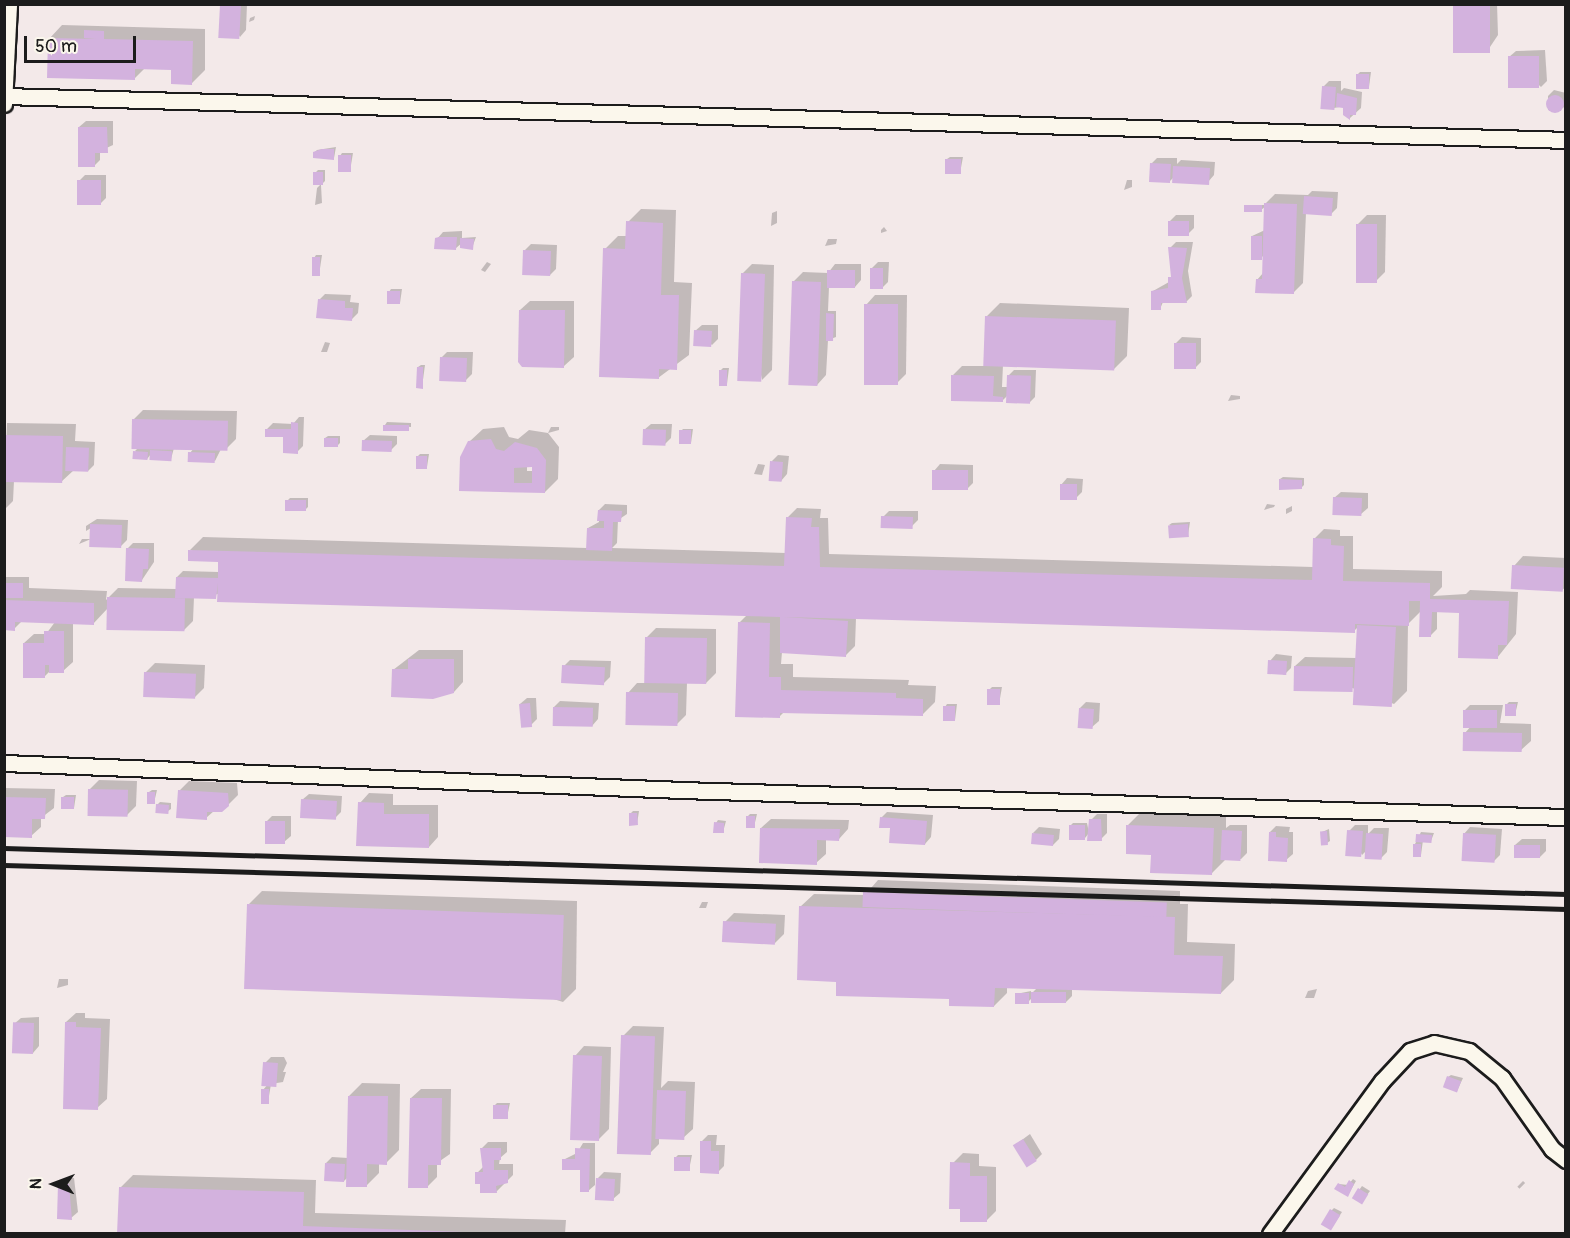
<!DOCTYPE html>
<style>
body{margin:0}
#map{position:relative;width:1570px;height:1238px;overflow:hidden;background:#f3e9e9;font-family:Pangolin,sans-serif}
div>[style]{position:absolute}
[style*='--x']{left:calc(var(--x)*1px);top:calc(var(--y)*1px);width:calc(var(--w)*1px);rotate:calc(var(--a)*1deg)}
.shadow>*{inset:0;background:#0003;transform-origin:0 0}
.building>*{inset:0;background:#d3b2de;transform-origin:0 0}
.round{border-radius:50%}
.roads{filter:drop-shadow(2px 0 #1c1c1c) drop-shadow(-2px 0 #1c1c1c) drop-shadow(0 2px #1c1c1c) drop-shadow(0 -2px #1c1c1c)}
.minor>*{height:15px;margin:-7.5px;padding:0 7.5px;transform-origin:7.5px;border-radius:7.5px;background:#fbf7ec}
.rail>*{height:4.5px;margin:-2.25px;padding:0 2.25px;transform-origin:2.25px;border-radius:2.25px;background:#1c1c1c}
span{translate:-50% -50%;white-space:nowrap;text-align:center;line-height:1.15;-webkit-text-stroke:5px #fbf7ec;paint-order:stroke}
.frame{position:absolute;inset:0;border:6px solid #1c1c1c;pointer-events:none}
.north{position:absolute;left:24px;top:1154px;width:60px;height:60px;-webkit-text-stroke:4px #fbf7ec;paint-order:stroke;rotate:271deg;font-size:16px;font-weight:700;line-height:24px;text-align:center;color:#1c1c1c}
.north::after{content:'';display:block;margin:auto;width:21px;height:27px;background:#1c1c1c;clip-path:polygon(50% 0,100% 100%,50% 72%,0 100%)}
.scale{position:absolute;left:24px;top:36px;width:112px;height:27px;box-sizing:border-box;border:3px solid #1c1c1c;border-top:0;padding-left:8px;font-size:18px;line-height:21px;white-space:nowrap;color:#1c1c1c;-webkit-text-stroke:4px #fbf7ec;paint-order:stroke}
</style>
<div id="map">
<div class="shadow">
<i style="clip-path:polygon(247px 4px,246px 30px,240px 37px,221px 6px)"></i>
<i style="clip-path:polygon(1455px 4px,1497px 4px,1498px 35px,1486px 53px)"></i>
<i style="clip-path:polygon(255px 16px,254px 20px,249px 22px,250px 18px)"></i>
<i style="clip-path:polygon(62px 25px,205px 29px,205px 70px,192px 83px,173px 68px,145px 68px,134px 79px,49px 39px)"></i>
<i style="clip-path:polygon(1545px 50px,1547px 81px,1541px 87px,1509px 57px,1516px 51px)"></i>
<i style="clip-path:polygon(1360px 72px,1371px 72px,1369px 87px,1357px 75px)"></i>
<i style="clip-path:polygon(1329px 81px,1341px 81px,1341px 91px,1344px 88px,1362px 92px,1361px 108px,1350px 118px,1345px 106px,1334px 108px,1323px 87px)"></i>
<i style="clip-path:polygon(1554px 90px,1566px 93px,1566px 107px,1548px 110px,1548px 96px)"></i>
<i style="clip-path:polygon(86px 121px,113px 121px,113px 145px,100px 151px,100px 160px,94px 166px,79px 127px)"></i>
<i style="clip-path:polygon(336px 147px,334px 158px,314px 153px,317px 150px)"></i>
<i style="clip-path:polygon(342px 153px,353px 153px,350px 171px,340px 156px)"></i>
<i style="clip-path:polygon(950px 157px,963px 157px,960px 173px,947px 159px)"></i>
<i style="clip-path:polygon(1157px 158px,1177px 158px,1177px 164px,1181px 160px,1215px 162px,1214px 175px,1208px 182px,1174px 177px,1170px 181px,1151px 164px)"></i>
<i style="clip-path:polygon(318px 170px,325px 170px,325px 181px,321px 185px,322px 203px,315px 205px,317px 188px,322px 183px,315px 173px)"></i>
<i style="clip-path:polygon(85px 175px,106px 175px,106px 198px,100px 204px,79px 181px)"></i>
<i style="clip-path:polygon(1127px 180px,1132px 180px,1132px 187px,1124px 190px)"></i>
<i style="clip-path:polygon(1312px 191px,1338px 192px,1337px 208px,1331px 214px,1306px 213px,1303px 283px,1294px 292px,1257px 280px,1263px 273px,1264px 255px,1261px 258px,1252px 236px,1265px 230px,1266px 206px,1261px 210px,1245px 205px,1264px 205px,1275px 194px,1308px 195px)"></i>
<i style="clip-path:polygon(641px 209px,676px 210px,674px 282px,692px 283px,689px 355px,658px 378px,605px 249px,618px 236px,627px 236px,628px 222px)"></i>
<i style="clip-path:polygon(777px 211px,777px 223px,771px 226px,772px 213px)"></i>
<i style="clip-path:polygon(1176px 215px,1194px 215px,1194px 228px,1188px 234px,1170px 221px)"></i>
<i style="clip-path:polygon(1367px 215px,1386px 215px,1385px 272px,1376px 281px,1358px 224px)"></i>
<i style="clip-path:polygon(884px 227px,887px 231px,881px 233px,881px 230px)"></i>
<i style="clip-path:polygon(462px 231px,462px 238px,476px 237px,472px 248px,462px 243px,456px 248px,437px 239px,443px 232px)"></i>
<i style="clip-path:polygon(828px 239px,837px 239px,836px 244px,825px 246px)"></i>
<i style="clip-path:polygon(1176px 242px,1193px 242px,1188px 271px,1192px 296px,1186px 302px,1163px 302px,1160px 309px,1153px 291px,1169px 282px,1173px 274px,1170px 248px)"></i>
<i style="clip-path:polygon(531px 244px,557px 245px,556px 269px,550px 275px,525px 250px)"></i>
<i style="clip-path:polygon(316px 255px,322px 255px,319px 275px,314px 258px)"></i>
<i style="clip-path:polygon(487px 262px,491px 264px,485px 272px,481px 270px)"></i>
<i style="clip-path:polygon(878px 262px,889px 262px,888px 282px,882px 288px,872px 268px)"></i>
<i style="clip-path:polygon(752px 264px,774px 265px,772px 370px,762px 380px,742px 274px)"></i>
<i style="clip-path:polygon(835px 264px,861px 264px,861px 280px,855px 287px,829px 287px,828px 311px,836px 311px,836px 337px,828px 340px,826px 375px,817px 385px,793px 282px,803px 272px,828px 273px)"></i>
<i style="clip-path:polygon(391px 289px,402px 289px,400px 303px,389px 292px)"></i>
<i style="clip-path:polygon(325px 294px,351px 295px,350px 302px,359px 303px,358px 313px,352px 319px,319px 300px)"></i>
<i style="clip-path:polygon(875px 295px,907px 295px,906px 374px,896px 384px,866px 305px)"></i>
<i style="clip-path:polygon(530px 301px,574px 301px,574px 357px,564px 366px,520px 310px)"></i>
<i style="clip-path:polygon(1000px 303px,1129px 308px,1127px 356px,1114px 369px,1003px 365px,1002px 387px,1008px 387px,1008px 376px,1014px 370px,1036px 370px,1035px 397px,1029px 403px,1007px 396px,1002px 401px,953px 375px,962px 366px,985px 366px,987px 316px)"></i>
<i style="clip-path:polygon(702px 325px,718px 325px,718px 339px,712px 345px,695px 331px)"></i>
<i style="clip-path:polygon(1182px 337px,1201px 338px,1201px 362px,1195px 368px,1176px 343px)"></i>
<i style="clip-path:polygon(325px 342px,330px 343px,327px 352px,321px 352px)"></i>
<i style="clip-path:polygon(447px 352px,473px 352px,472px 374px,466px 380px,441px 358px)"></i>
<i style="clip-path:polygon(421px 365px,425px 365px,422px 387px,418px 367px)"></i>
<i style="clip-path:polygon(723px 368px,729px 368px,727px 384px,720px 371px)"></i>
<i style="clip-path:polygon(1231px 395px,1240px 396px,1240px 399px,1228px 401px)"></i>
<i style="clip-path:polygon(143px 410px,237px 411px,236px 439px,226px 449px,221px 449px,215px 461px,190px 453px,194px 448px,174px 448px,171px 459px,151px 454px,147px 459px,135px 451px,139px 447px,134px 419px)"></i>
<i style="clip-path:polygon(299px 417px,304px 417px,303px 446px,297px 452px,285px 436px,266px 430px,273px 423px,293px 424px)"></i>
<i style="clip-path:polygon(387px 422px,411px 423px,411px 427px,385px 425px)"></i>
<i style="clip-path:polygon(7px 423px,76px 424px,75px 441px,95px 442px,94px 465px,88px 471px,74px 470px,61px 482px,14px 481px,13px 501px,4px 510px)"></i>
<i style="clip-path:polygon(651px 424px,672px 424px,671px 438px,665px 444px,644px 430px)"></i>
<i style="clip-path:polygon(evenodd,504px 427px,509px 437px,518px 439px,529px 430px,548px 433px,559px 447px,558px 479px,545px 492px,460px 489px,469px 442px,483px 429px,504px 427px,527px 466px,533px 466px,533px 471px,527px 471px,527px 466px)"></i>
<i style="clip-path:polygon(551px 427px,559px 427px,559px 430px,548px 433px)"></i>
<i style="clip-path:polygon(683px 429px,693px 429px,691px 443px,680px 432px)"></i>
<i style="clip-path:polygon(370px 435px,397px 436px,397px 444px,391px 450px,363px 441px)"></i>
<i style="clip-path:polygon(328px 436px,340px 436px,340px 443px,337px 446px,325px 438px)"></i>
<i style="clip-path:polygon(420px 454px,429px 454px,427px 467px,417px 457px)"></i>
<i style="clip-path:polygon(778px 455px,789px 456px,787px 474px,781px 481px,772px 461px)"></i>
<i style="clip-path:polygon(758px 464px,765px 465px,762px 475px,754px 474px)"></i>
<i style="clip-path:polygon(940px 464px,973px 465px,973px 483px,967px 489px,934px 471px)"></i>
<i style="clip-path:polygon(1283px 477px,1304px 478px,1304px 485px,1301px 488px,1280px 479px)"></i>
<i style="clip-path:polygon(1067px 478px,1083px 479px,1082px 492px,1076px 498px,1061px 485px)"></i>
<i style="clip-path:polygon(1341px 492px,1368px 493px,1368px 508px,1361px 514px,1334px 498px)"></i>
<i style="clip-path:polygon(290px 498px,308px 498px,308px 507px,305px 510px,287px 501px)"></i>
<i style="clip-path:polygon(605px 504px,627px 505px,627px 514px,618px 520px,617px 543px,612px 548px,786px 553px,787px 518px,797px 508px,821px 509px,820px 518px,828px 518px,829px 554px,1313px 567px,1314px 539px,1324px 529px,1340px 530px,1340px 536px,1353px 536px,1353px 569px,1442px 571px,1442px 587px,1433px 596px,1466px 594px,1470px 590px,1518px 592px,1516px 634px,1497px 658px,1460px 612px,1437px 611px,1437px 629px,1431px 635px,1421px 611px,1408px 624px,1407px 691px,1394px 704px,1295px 666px,1305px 657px,1357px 658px,1358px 627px,1354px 631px,856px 618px,855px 646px,845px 656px,782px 652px,781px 664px,793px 664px,793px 677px,909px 680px,908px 685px,936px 686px,935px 702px,922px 715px,785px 711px,779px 717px,739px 623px,747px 615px,219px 594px,194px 597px,193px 621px,183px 631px,108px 608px,93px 624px,73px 623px,73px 662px,63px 671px,50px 671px,44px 677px,24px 643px,34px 634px,46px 634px,55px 622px,22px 621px,14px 629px,4px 629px,4px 577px,29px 577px,29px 588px,107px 591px,106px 600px,118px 588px,177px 589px,177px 577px,183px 571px,219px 572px,220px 561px,190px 550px,203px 537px,587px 548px,588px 528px,599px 522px,599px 510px)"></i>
<i style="clip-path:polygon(1267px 504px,1275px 505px,1274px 507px,1264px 510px)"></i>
<i style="clip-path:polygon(1292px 506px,1292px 511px,1286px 514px,1286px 509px)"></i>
<i style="clip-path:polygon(889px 511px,918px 511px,918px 520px,912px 526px,883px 517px)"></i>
<i style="clip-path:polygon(97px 519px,128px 520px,127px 540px,121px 546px,91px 539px,79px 544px,82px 539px,91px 539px,91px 528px,86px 531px,86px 526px)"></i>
<i style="clip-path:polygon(1190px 522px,1188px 535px,1169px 525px,1172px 523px)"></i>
<i style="clip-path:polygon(133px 543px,154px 543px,154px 562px,142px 580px,127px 549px)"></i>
<i style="clip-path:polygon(1523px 556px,1566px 558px,1566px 587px,1562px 590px,1514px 566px)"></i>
<i style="clip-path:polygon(656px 628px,716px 629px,716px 673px,706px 683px,687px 683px,686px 715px,677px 724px,628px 693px,637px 683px,646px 683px,646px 638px)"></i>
<i style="clip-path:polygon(419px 650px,463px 650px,463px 682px,454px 692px,393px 670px)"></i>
<i style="clip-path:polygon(1276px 654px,1292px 656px,1291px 668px,1284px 675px,1270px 661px)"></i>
<i style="clip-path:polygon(570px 660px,611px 661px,610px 677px,604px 683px,564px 666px)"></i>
<i style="clip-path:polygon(155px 663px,205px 665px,204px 688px,195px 697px,145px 673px)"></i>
<i style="clip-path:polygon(992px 687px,1002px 687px,999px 704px,989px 690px)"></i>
<i style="clip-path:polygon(527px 698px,536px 698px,537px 719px,531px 725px,520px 704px)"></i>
<i style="clip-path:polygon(560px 701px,599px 703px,598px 719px,592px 726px,554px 707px)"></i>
<i style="clip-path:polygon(1086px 702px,1100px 703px,1099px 721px,1092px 727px,1080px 708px)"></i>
<i style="clip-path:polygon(1509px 702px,1518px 702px,1515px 715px,1507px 704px)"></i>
<i style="clip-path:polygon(947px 704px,957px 704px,955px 720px,945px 707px)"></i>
<i style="clip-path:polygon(1470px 705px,1503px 705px,1500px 723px,1531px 724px,1531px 741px,1521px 750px,1465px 733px,1471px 726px,1464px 711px)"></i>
<i style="clip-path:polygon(99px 780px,137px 781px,136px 806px,126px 816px,89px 790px)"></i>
<i style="clip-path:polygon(189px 781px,237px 783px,238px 795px,222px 811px,214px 811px,206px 818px,179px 791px)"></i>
<i style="clip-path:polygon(4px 788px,55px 789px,54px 808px,41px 818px,41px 827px,31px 836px,4px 836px)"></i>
<i style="clip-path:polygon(152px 790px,157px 790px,154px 803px,149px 792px)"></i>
<i style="clip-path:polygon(369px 793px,393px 794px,393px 805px,438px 805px,438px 837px,429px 847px,360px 803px)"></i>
<i style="clip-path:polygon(309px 794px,342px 796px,341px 812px,335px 818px,302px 800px)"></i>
<i style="clip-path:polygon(66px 795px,76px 795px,74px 808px,63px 797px)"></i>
<i style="clip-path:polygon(160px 802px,171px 803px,171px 809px,168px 811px,157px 805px)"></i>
<i style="clip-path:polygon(633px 811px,639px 811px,637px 824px,630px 814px)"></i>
<i style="clip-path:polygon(887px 812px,933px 815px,931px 837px,925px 844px,891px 827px,881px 818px)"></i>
<i style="clip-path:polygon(1141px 812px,1226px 815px,1226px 828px,1230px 825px,1247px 825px,1247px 853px,1241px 859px,1225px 860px,1212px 873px,1152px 854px,1128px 825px)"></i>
<i style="clip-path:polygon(750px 814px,757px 814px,754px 827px,748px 816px)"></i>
<i style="clip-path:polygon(1097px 814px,1107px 814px,1107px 833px,1101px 839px,1091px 820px)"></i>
<i style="clip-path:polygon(272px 816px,291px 816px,291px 836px,284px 842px,266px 822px)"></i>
<i style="clip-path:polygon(771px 819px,849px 820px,848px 829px,839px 839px,826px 839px,826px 854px,816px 863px,761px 828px)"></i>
<i style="clip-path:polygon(718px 820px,726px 821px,723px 832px,716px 823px)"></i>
<i style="clip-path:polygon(1073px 823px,1087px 823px,1089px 833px,1085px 838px,1070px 826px)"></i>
<i style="clip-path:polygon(1355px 825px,1368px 825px,1368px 834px,1374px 828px,1389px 828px,1387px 852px,1381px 858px,1367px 850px,1362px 855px,1349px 831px)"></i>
<i style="clip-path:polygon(1276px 826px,1290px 827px,1289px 832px,1293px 832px,1293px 854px,1286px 860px,1270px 832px)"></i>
<i style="clip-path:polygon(1039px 827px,1060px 829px,1059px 839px,1053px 845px,1033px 833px)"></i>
<i style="clip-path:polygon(1470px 827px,1502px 829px,1500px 855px,1494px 861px,1464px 834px)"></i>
<i style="clip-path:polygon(1329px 829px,1330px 841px,1327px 843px,1322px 832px)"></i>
<i style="clip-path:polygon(1421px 832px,1434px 833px,1431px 841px,1423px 840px,1421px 855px,1415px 844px)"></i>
<i style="clip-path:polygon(1522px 839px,1546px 839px,1546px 851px,1540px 857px,1515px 845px)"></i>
<i style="clip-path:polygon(878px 880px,1180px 891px,1180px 904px,1188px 904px,1187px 942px,1235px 944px,1234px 980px,1221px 993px,1072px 989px,1072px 996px,1066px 1002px,1032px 998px,1028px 1002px,1016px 994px,1031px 991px,1031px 994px,1037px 988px,1007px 987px,1007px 993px,994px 1006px,838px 980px,800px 907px,814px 894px,865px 895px)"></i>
<i style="clip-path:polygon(262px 891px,577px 901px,576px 989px,563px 1002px,249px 904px)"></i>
<i style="clip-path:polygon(702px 902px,708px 902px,706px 908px,699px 908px)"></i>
<i style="clip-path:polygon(734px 913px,785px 915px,784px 934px,775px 943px,725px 922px)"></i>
<i style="clip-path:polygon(59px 979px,68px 979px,68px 985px,57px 988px)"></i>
<i style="clip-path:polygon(1317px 989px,1314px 998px,1305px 998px,1308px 991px)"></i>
<i style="clip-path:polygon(76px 1013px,85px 1013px,85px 1018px,110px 1019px,107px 1099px,97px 1108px,66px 1022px)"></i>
<i style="clip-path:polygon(39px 1017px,39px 1046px,33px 1053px,14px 1024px,21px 1018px)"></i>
<i style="clip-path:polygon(633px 1026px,664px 1027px,661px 1088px,668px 1081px,695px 1082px,693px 1129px,683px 1138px,659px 1137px,659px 1144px,649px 1154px,623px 1036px)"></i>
<i style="clip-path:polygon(584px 1046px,611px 1047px,609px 1129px,599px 1139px,575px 1056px)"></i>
<i style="clip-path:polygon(271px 1057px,284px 1057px,287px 1063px,283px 1072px,286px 1072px,283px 1082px,271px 1084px,268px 1102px,263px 1090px,268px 1084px,265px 1063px)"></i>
<i style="clip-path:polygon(1451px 1075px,1463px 1078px,1457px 1091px,1448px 1077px)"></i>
<i style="clip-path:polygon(362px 1083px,400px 1084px,399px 1150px,386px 1163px,379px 1163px,379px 1173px,366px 1186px,348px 1177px,344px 1181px,326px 1163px,332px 1157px,348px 1158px,349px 1096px)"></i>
<i style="clip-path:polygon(421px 1089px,451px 1089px,450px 1154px,437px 1163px,437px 1177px,427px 1187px,411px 1098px)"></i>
<i style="clip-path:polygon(497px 1103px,510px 1103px,507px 1117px,494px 1106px)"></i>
<i style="clip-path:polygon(1030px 1134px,1042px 1154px,1036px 1160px,1015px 1145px)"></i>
<i style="clip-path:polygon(708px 1135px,717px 1135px,716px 1145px,725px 1145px,724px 1166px,718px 1172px,702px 1141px)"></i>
<i style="clip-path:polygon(488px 1142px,507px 1142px,507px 1152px,500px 1158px,499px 1164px,513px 1164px,513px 1175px,496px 1192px,481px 1182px,477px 1173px,484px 1166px,482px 1148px)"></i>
<i style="clip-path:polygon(583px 1143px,595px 1143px,595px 1185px,588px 1191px,582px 1169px,563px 1160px,577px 1153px)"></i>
<i style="clip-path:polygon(963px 1153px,979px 1154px,979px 1166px,996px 1167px,996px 1211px,986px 1221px,962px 1208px,953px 1163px)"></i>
<i style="clip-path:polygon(678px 1155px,692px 1155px,689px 1170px,676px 1157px)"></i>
<i style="clip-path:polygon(604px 1172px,621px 1173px,620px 1193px,613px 1199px,598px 1178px)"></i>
<i style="clip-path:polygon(133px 1175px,316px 1180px,315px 1213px,566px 1220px,565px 1234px,119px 1234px,120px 1188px)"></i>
<i style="clip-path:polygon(66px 1178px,74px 1178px,78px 1212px,71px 1218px,60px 1184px)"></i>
<i style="clip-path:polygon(1353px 1179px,1356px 1181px,1348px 1195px,1339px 1184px,1348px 1185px)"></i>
<i style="left:1523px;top:1181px;width:3px;height:8px;rotate:45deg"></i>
<i style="clip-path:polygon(1362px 1186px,1370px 1191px,1364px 1199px,1354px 1197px)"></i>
<i style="clip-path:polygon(1334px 1208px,1342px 1212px,1331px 1229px,1332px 1210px)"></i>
</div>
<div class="building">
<i style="left:1453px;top:4px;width:37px;height:49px"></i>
<i style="left:220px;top:5px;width:21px;height:33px;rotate:3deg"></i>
<i style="clip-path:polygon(84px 30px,104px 31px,104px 39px,193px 41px,192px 85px,171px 84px,171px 70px,135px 69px,135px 80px,47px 78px,48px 38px,96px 39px,84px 38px)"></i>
<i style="left:1508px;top:56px;width:31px;height:32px"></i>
<i style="left:1356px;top:74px;width:13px;height:15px"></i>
<i style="left:1322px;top:86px;width:14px;height:23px;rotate:4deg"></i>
<i style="clip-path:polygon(1337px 93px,1357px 98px,1356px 115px,1350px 115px,1350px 120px,1343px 115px,1343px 108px,1336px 107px)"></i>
<i class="round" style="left:1546px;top:95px;width:18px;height:18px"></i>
<i style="clip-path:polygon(78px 127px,107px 127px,108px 153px,95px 153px,95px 167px,78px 167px)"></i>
<i style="clip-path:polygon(322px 149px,334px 149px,334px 160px,313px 158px,313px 152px)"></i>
<i style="left:338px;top:155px;width:13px;height:17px"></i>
<i style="left:945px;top:159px;width:16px;height:15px"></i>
<i style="left:1150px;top:163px;width:21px;height:19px;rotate:3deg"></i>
<i style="left:1173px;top:166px;width:37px;height:17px;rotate:3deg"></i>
<i style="left:313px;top:172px;width:10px;height:13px"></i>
<i style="left:77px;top:180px;width:24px;height:25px"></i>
<i style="left:1304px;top:196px;width:29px;height:18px;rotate:4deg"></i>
<i style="clip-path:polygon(1264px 203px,1297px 204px,1294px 294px,1255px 293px,1256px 279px,1262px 279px)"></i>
<i style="left:1244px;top:205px;width:18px;height:7px"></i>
<i style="clip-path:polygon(626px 221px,663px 223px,661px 295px,679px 295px,677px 370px,659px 369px,659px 379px,599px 377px,603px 248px,625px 249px)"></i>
<i style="left:1168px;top:221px;width:21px;height:15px"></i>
<i style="left:1356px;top:224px;width:21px;height:59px"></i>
<i style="left:1251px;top:236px;width:11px;height:24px"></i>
<i style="clip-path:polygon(439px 237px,457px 237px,456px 250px,434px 249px,435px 238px)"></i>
<i style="clip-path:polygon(460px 238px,474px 239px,473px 250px,460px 248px)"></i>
<i style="clip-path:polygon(1168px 247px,1187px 248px,1182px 278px,1187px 303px,1161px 303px,1161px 310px,1151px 310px,1151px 291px,1168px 288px,1168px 277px,1171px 277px)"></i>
<i style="left:523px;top:250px;width:28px;height:25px;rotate:2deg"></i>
<i style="left:312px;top:257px;width:8px;height:19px"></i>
<i style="left:870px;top:268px;width:13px;height:21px"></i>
<i style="left:827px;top:270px;width:28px;height:18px"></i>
<i style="left:741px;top:273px;width:24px;height:108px;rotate:2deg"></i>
<i style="left:792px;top:281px;width:29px;height:104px;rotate:2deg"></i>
<i style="left:387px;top:291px;width:13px;height:13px"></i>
<i style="clip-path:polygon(318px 299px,345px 301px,345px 308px,353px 308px,352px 321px,316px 318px)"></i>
<i style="left:864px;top:304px;width:34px;height:81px"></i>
<i style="clip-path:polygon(519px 310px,565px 310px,564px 368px,522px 367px,518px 362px)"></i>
<i style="clip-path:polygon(826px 313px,834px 314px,833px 341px,826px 341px)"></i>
<i style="left:985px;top:316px;width:131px;height:50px;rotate:2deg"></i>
<i style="left:694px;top:330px;width:18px;height:16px;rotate:3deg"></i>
<i style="left:1174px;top:343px;width:22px;height:26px"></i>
<i style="left:440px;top:357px;width:27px;height:24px;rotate:2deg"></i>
<i style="clip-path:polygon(417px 367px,423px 367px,423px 389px,416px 388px)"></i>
<i style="left:719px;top:370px;width:8px;height:16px"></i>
<i style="clip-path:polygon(951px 375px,994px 376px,993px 396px,1003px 397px,1003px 402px,951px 401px)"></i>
<i style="left:1007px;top:375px;width:24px;height:28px;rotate:2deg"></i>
<i style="left:132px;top:419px;width:96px;height:30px;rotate:1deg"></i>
<i style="clip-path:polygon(291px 422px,298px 423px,298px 454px,283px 453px,283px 437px,265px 437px,265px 429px,291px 429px)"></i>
<i style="left:383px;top:425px;width:26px;height:6px"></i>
<i style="left:643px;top:429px;width:23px;height:16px;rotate:2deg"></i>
<i style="left:691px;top:430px;width:14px;height:12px;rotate:90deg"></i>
<i style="left:4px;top:435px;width:59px;height:47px;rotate:1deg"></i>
<i style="left:324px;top:438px;width:14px;height:9px"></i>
<i style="clip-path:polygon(evenodd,491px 439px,496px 449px,504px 451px,515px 442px,537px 448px,546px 460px,545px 493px,459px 491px,460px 457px,468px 441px,491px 439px,532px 467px,532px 483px,514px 483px,514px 468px,532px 467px)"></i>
<i style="left:362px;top:440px;width:30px;height:11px;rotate:2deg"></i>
<i style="left:66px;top:447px;width:23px;height:24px;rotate:2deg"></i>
<i style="left:150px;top:450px;width:22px;height:10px;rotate:3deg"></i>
<i style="left:133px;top:451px;width:15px;height:8px;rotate:4deg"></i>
<i style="left:188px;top:452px;width:27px;height:10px;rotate:2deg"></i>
<i style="left:416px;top:456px;width:11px;height:13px"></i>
<i style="left:770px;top:461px;width:13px;height:20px;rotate:4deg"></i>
<i style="left:932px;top:470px;width:36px;height:20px"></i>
<i style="clip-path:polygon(1279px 479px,1302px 480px,1302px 489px,1279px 490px)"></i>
<i style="left:1060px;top:484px;width:17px;height:16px"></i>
<i style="left:1333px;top:497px;width:29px;height:18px;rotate:2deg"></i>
<i style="left:285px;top:500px;width:21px;height:11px"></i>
<i style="clip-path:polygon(598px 510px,622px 511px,621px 522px,613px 522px,612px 551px,586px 550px,587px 528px,604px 528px,604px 521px,597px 521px)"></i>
<i style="left:881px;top:516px;width:32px;height:12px;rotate:2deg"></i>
<i style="clip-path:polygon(786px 517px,812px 518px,811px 527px,819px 527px,820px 567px,1312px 580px,1313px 538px,1331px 539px,1331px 545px,1344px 546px,1343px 581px,1430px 583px,1430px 599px,1509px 601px,1507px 645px,1498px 645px,1498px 659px,1458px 658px,1459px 613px,1432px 612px,1431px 637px,1419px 637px,1420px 601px,1409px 601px,1409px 626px,1355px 624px,1355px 633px,784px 617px,848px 621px,846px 657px,780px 653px,780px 617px,217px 602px,218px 583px,216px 599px,175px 598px,176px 577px,218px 578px,218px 562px,188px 561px,188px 550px,784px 566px)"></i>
<i style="left:90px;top:524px;width:32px;height:23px;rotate:2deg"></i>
<i style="left:1188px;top:524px;width:13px;height:20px;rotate:86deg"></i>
<i style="clip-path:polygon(126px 548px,149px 549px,148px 569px,143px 569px,142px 582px,125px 581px)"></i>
<i style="left:1512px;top:565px;width:52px;height:24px;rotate:3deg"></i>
<i style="left:4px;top:583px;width:19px;height:15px"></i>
<i style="left:107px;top:597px;width:78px;height:33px;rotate:1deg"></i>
<i style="clip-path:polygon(4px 600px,94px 603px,94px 625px,15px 622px,15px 631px,4px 630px)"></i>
<i style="clip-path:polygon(738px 622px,770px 623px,769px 677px,781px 677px,781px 690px,896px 693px,896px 698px,923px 699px,923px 716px,780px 713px,780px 718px,735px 717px)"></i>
<i style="left:1357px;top:625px;width:39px;height:80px;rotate:3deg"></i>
<i style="clip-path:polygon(44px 631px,64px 631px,64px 673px,49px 673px,49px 665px,45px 665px,45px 678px,23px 678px,23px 643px,44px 643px)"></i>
<i style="left:645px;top:637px;width:62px;height:46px;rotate:1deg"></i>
<i style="clip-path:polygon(408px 659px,454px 659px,454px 693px,433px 699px,391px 697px,392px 669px,408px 669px)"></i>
<i style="left:1268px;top:660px;width:19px;height:14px;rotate:3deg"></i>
<i style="left:562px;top:665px;width:43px;height:18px;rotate:3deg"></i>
<i style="left:1294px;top:666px;width:59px;height:25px;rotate:1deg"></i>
<i style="left:144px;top:672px;width:52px;height:25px;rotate:2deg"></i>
<i style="left:987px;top:689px;width:13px;height:16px"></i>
<i style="left:626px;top:692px;width:52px;height:33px;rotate:1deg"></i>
<i style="left:530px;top:703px;width:24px;height:11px;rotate:85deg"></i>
<i style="left:1505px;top:704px;width:11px;height:12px"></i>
<i style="left:943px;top:706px;width:12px;height:15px"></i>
<i style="left:553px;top:707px;width:40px;height:19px;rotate:1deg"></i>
<i style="left:1079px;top:708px;width:15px;height:20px;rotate:4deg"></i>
<i style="left:1463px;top:710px;width:34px;height:18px"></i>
<i style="left:1463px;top:732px;width:59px;height:19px;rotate:1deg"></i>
<i style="left:88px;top:789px;width:40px;height:27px;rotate:1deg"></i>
<i style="clip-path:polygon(178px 790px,228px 793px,229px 806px,222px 812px,207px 812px,207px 820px,176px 818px)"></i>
<i style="left:147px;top:792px;width:8px;height:12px"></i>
<i style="clip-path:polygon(4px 797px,46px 798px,45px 819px,32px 819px,32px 838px,4px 837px)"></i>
<i style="left:61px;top:797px;width:13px;height:12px"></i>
<i style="left:301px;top:799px;width:36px;height:19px;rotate:3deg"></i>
<i style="clip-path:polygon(358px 802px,384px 803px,384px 814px,429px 814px,429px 848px,356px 846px)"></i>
<i style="left:156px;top:804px;width:13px;height:9px;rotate:4deg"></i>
<i style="clip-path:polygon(629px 813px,637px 813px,638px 825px,629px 826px)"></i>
<i style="left:746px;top:816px;width:9px;height:12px"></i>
<i style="clip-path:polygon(880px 817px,927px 821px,925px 845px,889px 843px,890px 828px,879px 828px)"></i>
<i style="clip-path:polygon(1089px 819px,1101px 819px,1102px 841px,1087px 841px)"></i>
<i style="left:265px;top:821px;width:20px;height:23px"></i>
<i style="clip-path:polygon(714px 822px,724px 823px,724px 833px,713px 833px)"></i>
<i style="left:1069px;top:825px;width:16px;height:15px"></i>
<i style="clip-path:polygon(1126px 825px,1214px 828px,1212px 875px,1150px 873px,1151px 855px,1126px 854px)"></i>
<i style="clip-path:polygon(760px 828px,840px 829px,839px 841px,817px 840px,817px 865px,759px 863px)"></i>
<i style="left:1222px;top:830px;width:20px;height:30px;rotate:3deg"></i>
<i style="left:1347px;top:830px;width:16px;height:26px;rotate:4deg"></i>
<i style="left:1327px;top:831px;width:14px;height:7px;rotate:86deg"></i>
<i style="clip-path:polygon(1269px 832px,1276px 832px,1276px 837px,1288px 838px,1287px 862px,1268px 861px)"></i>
<i style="left:1032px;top:833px;width:22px;height:11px;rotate:5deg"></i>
<i style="left:1366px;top:833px;width:17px;height:26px;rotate:3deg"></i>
<i style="left:1463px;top:833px;width:33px;height:28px;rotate:3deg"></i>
<i style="left:1416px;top:834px;width:16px;height:8px;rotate:4deg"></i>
<i style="left:1413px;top:844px;width:8px;height:13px"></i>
<i style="left:1514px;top:845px;width:26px;height:13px"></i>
<i style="left:863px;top:892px;width:304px;height:15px;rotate:2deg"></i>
<i style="left:247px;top:904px;width:317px;height:85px;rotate:2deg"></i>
<i style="clip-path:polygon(799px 906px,1175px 917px,1174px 955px,1223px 956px,1221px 994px,995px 988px,994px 1007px,949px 1006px,949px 999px,836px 996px,836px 982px,797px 980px)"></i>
<i style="left:723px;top:921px;width:53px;height:21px;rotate:3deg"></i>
<i style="left:1031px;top:992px;width:35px;height:11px"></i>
<i style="left:1015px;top:993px;width:14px;height:11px"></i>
<i style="clip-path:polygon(65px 1022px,76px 1022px,76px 1027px,101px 1028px,98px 1110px,63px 1109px)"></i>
<i style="left:34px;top:1023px;width:31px;height:21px;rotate:92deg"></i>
<i style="left:621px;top:1035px;width:34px;height:119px;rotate:2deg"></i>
<i style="left:573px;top:1055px;width:29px;height:85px;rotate:2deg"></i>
<i style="left:263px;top:1062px;width:15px;height:24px;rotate:4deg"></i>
<i style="left:1447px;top:1076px;width:15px;height:12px;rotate:20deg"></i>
<i style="left:261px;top:1089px;width:8px;height:15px"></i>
<i style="left:657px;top:1090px;width:29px;height:49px;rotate:2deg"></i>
<i style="clip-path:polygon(348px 1096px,388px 1096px,387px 1165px,367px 1164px,367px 1187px,346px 1187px)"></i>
<i style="clip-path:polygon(410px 1098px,442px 1098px,441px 1165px,428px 1165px,428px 1188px,408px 1188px)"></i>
<i style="left:493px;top:1105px;width:15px;height:14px"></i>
<i style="left:1023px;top:1139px;width:26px;height:12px;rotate:58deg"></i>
<i style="clip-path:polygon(700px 1141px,711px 1141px,711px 1151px,719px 1151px,719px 1174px,700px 1173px)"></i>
<i style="clip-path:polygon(480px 1148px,501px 1148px,501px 1160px,494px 1160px,494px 1170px,508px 1170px,508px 1183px,496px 1186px,497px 1193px,480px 1193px,480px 1184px,475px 1184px,475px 1172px,483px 1172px)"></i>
<i style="clip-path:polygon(575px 1148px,590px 1149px,589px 1192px,580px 1192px,580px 1170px,562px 1170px,562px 1159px,575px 1159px)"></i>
<i style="left:674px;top:1157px;width:16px;height:14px"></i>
<i style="clip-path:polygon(950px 1162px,970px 1163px,970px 1176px,987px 1176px,987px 1222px,960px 1222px,960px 1209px,949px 1209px)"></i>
<i style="left:325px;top:1163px;width:20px;height:18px;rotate:3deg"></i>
<i style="left:596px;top:1178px;width:19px;height:22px;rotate:3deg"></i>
<i style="clip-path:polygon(1349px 1180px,1354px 1184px,1348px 1197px,1334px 1189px,1338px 1183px,1345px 1187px)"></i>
<i style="clip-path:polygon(58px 1184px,69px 1184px,72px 1220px,57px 1219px)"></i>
<i style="clip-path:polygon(119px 1187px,304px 1192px,303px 1226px,516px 1234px,117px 1234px)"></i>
<i style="left:1358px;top:1188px;width:12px;height:12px;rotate:31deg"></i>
<i style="left:1330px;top:1209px;width:12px;height:18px;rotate:31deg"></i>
</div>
<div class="roads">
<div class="minor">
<i style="--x:4;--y:96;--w:1563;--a:1.61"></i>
<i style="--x:4;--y:104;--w:100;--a:-87.1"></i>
<i style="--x:4;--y:763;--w:678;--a:2.28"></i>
<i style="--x:681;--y:790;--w:885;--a:1.75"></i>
<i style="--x:1270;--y:1234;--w:190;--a:-53.8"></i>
<i style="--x:1382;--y:1081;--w:41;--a:-47"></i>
<i style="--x:1410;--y:1051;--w:25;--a:-18"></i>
<i style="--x:1434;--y:1043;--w:36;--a:13"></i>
<i style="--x:1469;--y:1051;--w:43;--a:39.3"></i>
<i style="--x:1502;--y:1078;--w:87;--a:54.8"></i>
<i style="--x:1552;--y:1149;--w:18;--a:38"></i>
</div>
</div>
<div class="rail">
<i style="--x:4;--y:848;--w:1563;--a:1.69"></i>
<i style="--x:4;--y:865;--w:1563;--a:1.61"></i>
</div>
<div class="frame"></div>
<div class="north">N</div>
<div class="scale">50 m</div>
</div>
